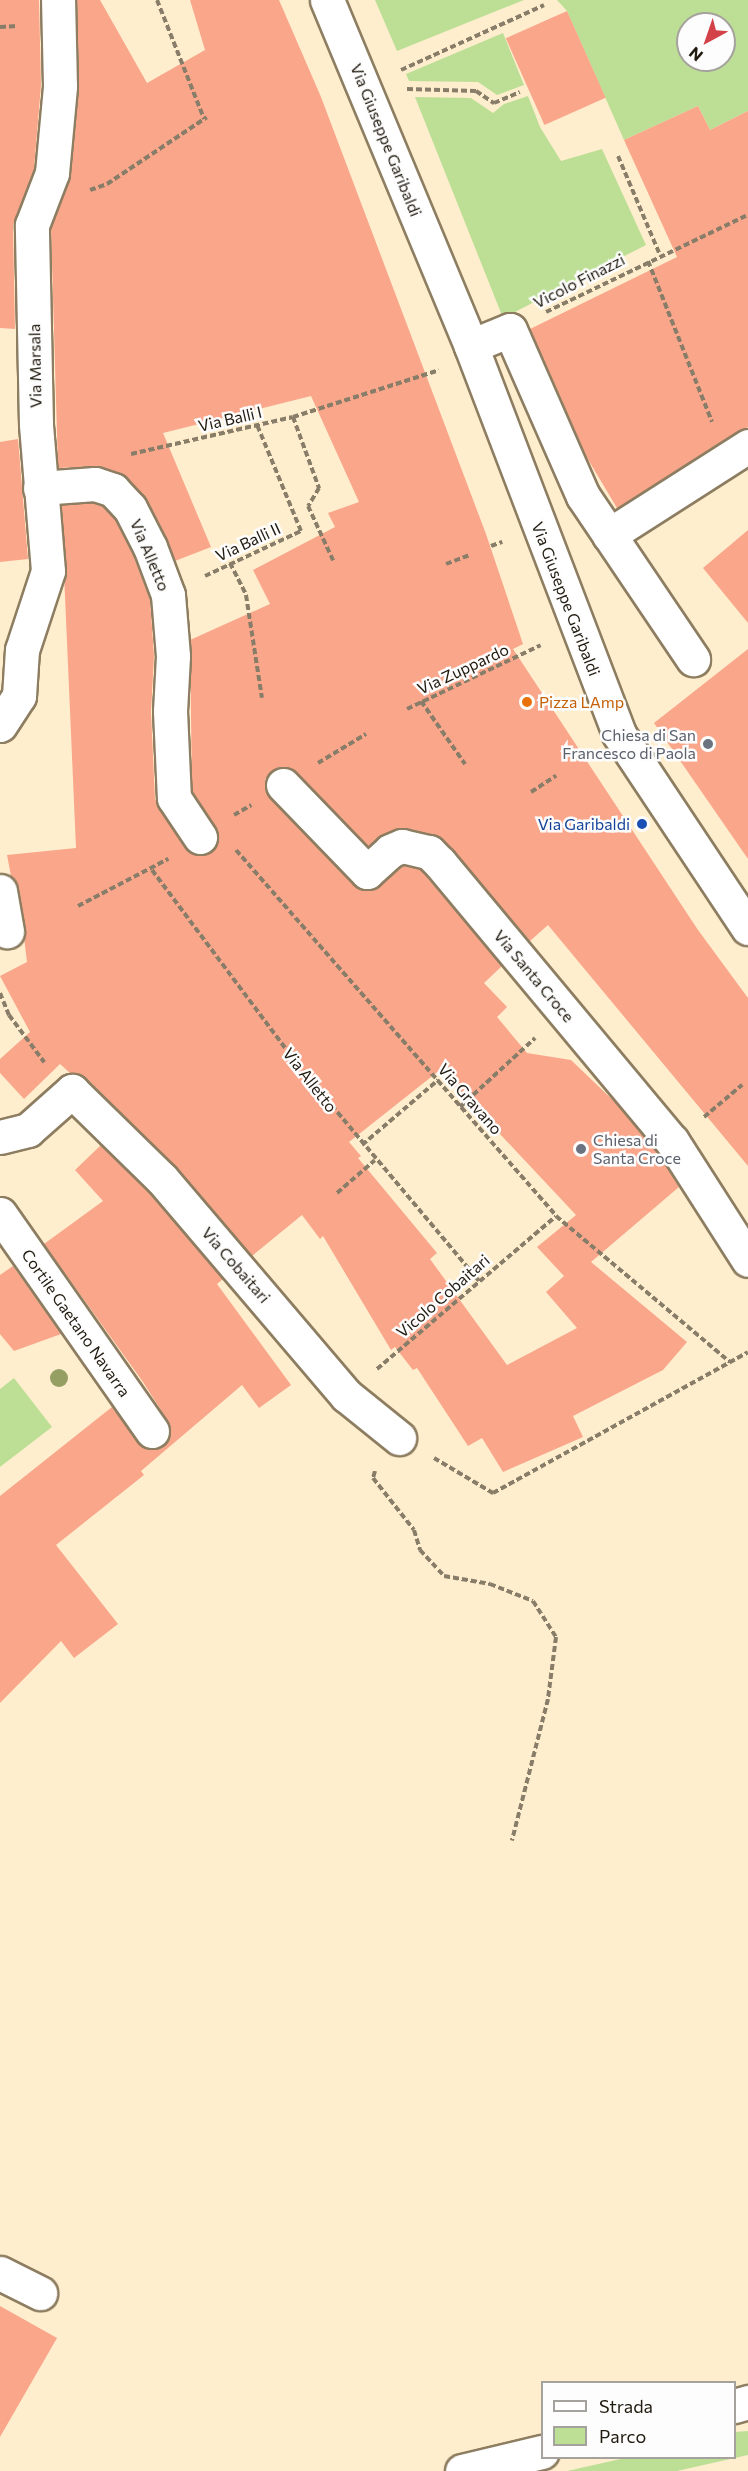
<!DOCTYPE html>
<style>
body{margin:0}
#map{position:relative;width:748px;height:2471px;overflow:hidden;background:#ffeece;font-family:Commissioner,sans-serif}
div>[style]{position:absolute}
[style*='--x']{left:calc(var(--x)*1px);top:calc(var(--y)*1px);width:calc(var(--w)*1px);rotate:calc(var(--a)*1deg)}
.green>*{inset:0;background:#bcdf95}
.building>*{inset:0;background:#f9a68b;transform-origin:0 0}
.path>*{height:4px;margin-top:-2px;transform-origin:0;background:repeating-linear-gradient(90deg,#887d68 0 6px,transparent 0 9px)}
.roads{filter:drop-shadow(2px 0 #8d7d61) drop-shadow(-2px 0 #8d7d61) drop-shadow(0 2px #8d7d61) drop-shadow(0 -2px #8d7d61)}
.minor>*{height:33px;margin:-16.5px;padding:0 16.5px;transform-origin:16.5px;border-radius:16.5px;background:#fff}
.major>*{height:33px;margin:-16.5px;padding:0 16.5px;transform-origin:16.5px;border-radius:16.5px;background:#fff}
.trees>*{width:18px;height:18px;margin:-9px;border-radius:50%;background:#959e63}
.dots>*{width:16px;height:16px;translate:-50% -50%;box-sizing:border-box;border:3px solid #fdfdfd;border-radius:50%}
span{translate:-50% -50%;white-space:nowrap;text-align:center;line-height:1.15;-webkit-text-stroke:5px #fdfdfd;paint-order:stroke}
.street-label{font-size:16px;color:#201a0f}
.food-label{font-size:16px;color:#c56008}
.left{translate:0 -50%;text-align:left}
.worship-label{font-size:16px;color:#5b616d}
.right{translate:-100% -50%;text-align:right}
.transit-label{font-size:16px;color:#164399}
.legend{position:absolute;left:541px;top:2381px;width:195px;height:78px;box-sizing:border-box;background:#fdfdfd;border:2px solid #a5a29e;margin:0;padding:8px 10px;list-style:none;font-size:18px;color:#201a0f}
.legend li{display:flex;align-items:center;gap:12px;height:30px}
.legend b{width:30px;border:2px solid #a5a29e}
.north{position:absolute;left:676px;top:12px;width:60px;height:60px;box-sizing:border-box;background:#fdfdfd;border:2px solid #a5a29e;border-radius:50%;rotate:220deg;font-size:16px;font-weight:700;line-height:24px;text-align:center;color:#201a0f}
.north::after{content:'';display:block;margin:auto;width:21px;height:27px;background:#d24248;clip-path:polygon(50% 0,100% 100%,50% 72%,0 100%)}
</style>
<div id="map">
<div class="green">
<i style="clip-path:polygon(375px 0,524px 0,397px 51px)"></i>
<i style="clip-path:polygon(evenodd,557px 0,748px 0,748px 111px,710px 130px,698px 106px,624px 140px,567px 11px,557px 0,688px 24px,724px 24px,724px 60px,688px 60px,688px 24px)"></i>
<i style="clip-path:polygon(503px 33px,524px 85px,497px 95px,478px 82px,409px 81px,406px 74px)"></i>
<i style="clip-path:polygon(528px 96px,540px 127px,561px 161px,602px 149px,646px 245px,503px 318px,415px 97px,471px 98px,493px 113px,504px 104px)"></i>
<i style="clip-path:polygon(14px 1378px,52px 1427px,0 1467px,0 1389px)"></i>
<i style="clip-path:polygon(748px 2431px,748px 2455px,677px 2471px,567px 2471px,625px 2458px,734px 2458px,735px 2432px)"></i>
</div>
<div class="building">
<i style="clip-path:polygon(0 0,39px 0,41px 85px,34px 169px,13px 225px,15px 329px,0 328px)"></i>
<i style="clip-path:polygon(evenodd,77px 0,100px 0,147px 83px,205px 50px,190px 0,279px 0,321px 97px,486px 534px,523px 644px,513px 649px,698px 930px,748px 998px,748px 1166px,548px 925px,530px 941px,442px 839px,406px 828px,395px 829px,368px 846px,296px 772px,279px 767px,265px 779px,270px 798px,361px 890px,379px 886px,404px 866px,420px 869px,502px 966px,484px 983px,507px 1007px,497px 1017px,527px 1053px,571px 1060px,618px 1105px,657px 1152px,679px 1187px,591px 1262px,687px 1342px,663px 1370px,573px 1416px,583px 1437px,503px 1472px,482px 1438px,468px 1446px,417px 1368px,413px 1370px,395px 1347px,391px 1350px,323px 1236px,320px 1239px,302px 1215px,252px 1256px,175px 1166px,85px 1077px,70px 1073px,60px 1064px,24px 1099px,0 1073px,0 1059px,30px 1032px,0 976px,27px 962px,18px 888px,11px 876px,7px 855px,76px 848px,61px 505px,93px 503px,103px 506px,115px 519px,133px 555px,150px 599px,154px 656px,151px 712px,155px 799px,184px 847px,201px 856px,211px 852px,219px 836px,192px 792px,190px 640px,270px 604px,253px 570px,335px 527px,328px 513px,359px 502px,311px 396px,163px 433px,211px 547px,175px 561px,147px 499px,126px 477px,100px 466px,58px 468px,51px 228px,71px 175px,79px 86px,77px 0,440px 1070px,576px 1215px,537px 1247px,564px 1276px,546px 1292px,577px 1328px,507px 1365px,430px 1259px,437px 1253px,358px 1158px,361px 1156px,349px 1142px,440px 1070px)"></i>
<i style="left:567px;top:11px;width:95px;height:67px;rotate:66deg"></i>
<i style="clip-path:polygon(698px 106px,710px 130px,748px 111px,748px 427px,617px 508px,586px 456px,530px 329px,677px 257px,624px 140px)"></i>
<i style="clip-path:polygon(18px 439px,28px 559px,0 562px,0 442px)"></i>
<i style="clip-path:polygon(748px 530px,748px 623px,703px 568px)"></i>
<i style="clip-path:polygon(748px 649px,748px 859px,654px 723px)"></i>
<i style="clip-path:polygon(101px 1145px,148px 1192px,223px 1279px,217px 1284px,291px 1385px,259px 1408px,242px 1385px,141px 1471px,144px 1475px,56px 1545px,118px 1624px,74px 1658px,61px 1641px,0 1703px,0 1496px,112px 1407px,144px 1448px,154px 1450px,169px 1438px,168px 1421px,143px 1382px,44px 1244px,103px 1201px,75px 1170px)"></i>
<i style="clip-path:polygon(13px 1266px,61px 1334px,14px 1351px,0 1334px,0 1275px)"></i>
<i style="clip-path:polygon(0 2306px,57px 2338px,0 2437px)"></i>
</div>
<div class="path">
<i style="--x:157;--y:0;--w:128;--a:68.4"></i>
<i style="--x:0;--y:27;--w:18;--a:-3"></i>
<i style="--x:401;--y:70;--w:157;--a:-24.4"></i>
<i style="--x:407;--y:89;--w:69;--a:1.7"></i>
<i style="--x:476;--y:91;--w:22;--a:34"></i>
<i style="--x:494;--y:103;--w:28;--a:-23"></i>
<i style="--x:618;--y:156;--w:108;--a:67"></i>
<i style="--x:90;--y:190;--w:18;--a:-19"></i>
<i style="--x:107;--y:184;--w:120;--a:-33.8"></i>
<i style="--x:648;--y:261;--w:173;--a:68.3"></i>
<i style="--x:546;--y:312;--w:224;--a:-25.7"></i>
<i style="--x:293;--y:417;--w:76;--a:69.9"></i>
<i style="--x:319;--y:488;--w:21;--a:121"></i>
<i style="--x:308;--y:506;--w:60;--a:65.2"></i>
<i style="--x:131;--y:454;--w:166;--a:-12.9"></i>
<i style="--x:293;--y:417;--w:153;--a:-17.8"></i>
<i style="--x:491;--y:546;--w:12;--a:-20"></i>
<i style="--x:230;--y:563;--w:36;--a:63"></i>
<i style="--x:246;--y:595;--w:104;--a:81.2"></i>
<i style="--x:446;--y:564;--w:25;--a:-21"></i>
<i style="--x:205;--y:576;--w:106;--a:-25.1"></i>
<i style="--x:301;--y:531;--w:115;--a:-112.5"></i>
<i style="--x:421;--y:701;--w:77;--a:55.1"></i>
<i style="--x:407;--y:709;--w:148;--a:-25.5"></i>
<i style="--x:318;--y:763;--w:56;--a:-31.1"></i>
<i style="--x:531;--y:792;--w:30;--a:-33"></i>
<i style="--x:234;--y:815;--w:20;--a:-30"></i>
<i style="--x:236;--y:850;--w:486;--a:48.8"></i>
<i style="--x:556;--y:1216;--w:227;--a:40"></i>
<i style="--x:152;--y:870;--w:242;--a:53.2"></i>
<i style="--x:297;--y:1064;--w:283;--a:50"></i>
<i style="--x:78;--y:906;--w:102;--a:-27.6"></i>
<i style="--x:0;--y:993;--w:24;--a:68"></i>
<i style="--x:9;--y:1015;--w:59;--a:53.3"></i>
<i style="--x:460;--y:1107;--w:102;--a:-42.6"></i>
<i style="--x:704;--y:1117;--w:50;--a:-40.1"></i>
<i style="--x:362;--y:1145;--w:100;--a:-40.5"></i>
<i style="--x:337;--y:1193;--w:50;--a:-41"></i>
<i style="--x:377;--y:1369;--w:235;--a:-40.5"></i>
<i style="--x:434;--y:1458;--w:69;--a:30.7"></i>
<i style="--x:493;--y:1493;--w:291;--a:-28.9"></i>
<i style="--x:375;--y:1471;--w:7;--a:106"></i>
<i style="--x:373;--y:1478;--w:66;--a:51.7"></i>
<i style="--x:414;--y:1530;--w:21;--a:73"></i>
<i style="--x:420;--y:1550;--w:35;--a:47"></i>
<i style="--x:444;--y:1576;--w:47;--a:9.9"></i>
<i style="--x:490;--y:1584;--w:46;--a:21.6"></i>
<i style="--x:533;--y:1601;--w:43;--a:57.4"></i>
<i style="--x:556;--y:1637;--w:63;--a:97.4"></i>
<i style="--x:548;--y:1699;--w:146;--a:104.3"></i>
</div>
<div class="roads">
<div class="minor">
<i style="--x:327;--y:0;--w:375;--a:67.4"></i>
<i style="--x:471;--y:346;--w:415;--a:69.1"></i>
<i style="--x:619;--y:734;--w:233;--a:56.4"></i>
<i style="--x:471;--y:346;--w:42;--a:-22.3"></i>
<i style="--x:510;--y:330;--w:181;--a:66.3"></i>
<i style="--x:583;--y:496;--w:197;--a:56"></i>
<i style="--x:40;--y:488;--w:55;--a:-4.2"></i>
<i style="--x:95;--y:484;--w:19;--a:18"></i>
<i style="--x:113;--y:490;--w:25;--a:47"></i>
<i style="--x:130;--y:508;--w:44;--a:62.9"></i>
<i style="--x:150;--y:547;--w:51;--a:69.4"></i>
<i style="--x:168;--y:595;--w:61;--a:85.3"></i>
<i style="--x:173;--y:656;--w:55;--a:93.1"></i>
<i style="--x:170;--y:711;--w:87;--a:87.4"></i>
<i style="--x:174;--y:798;--w:47;--a:56.3"></i>
<i style="--x:609;--y:535;--w:165;--a:-32.6"></i>
<i style="--x:0;--y:725;--w:35;--a:-57"></i>
<i style="--x:19;--y:696;--w:46;--a:-86.3"></i>
<i style="--x:22;--y:650;--w:83;--a:-71.8"></i>
<i style="--x:48;--y:571;--w:147;--a:-94.7"></i>
<i style="--x:36;--y:424;--w:199;--a:-91.2"></i>
<i style="--x:32;--y:225;--w:56;--a:-69"></i>
<i style="--x:52;--y:173;--w:87;--a:-84.7"></i>
<i style="--x:60;--y:86;--w:86;--a:-91.3"></i>
<i style="--x:283;--y:785;--w:121;--a:46"></i>
<i style="--x:367;--y:872;--w:31;--a:-42"></i>
<i style="--x:390;--y:851;--w:13;--a:-23"></i>
<i style="--x:402;--y:846;--w:28;--a:13"></i>
<i style="--x:429;--y:852;--w:16;--a:45"></i>
<i style="--x:440;--y:863;--w:362;--a:50.2"></i>
<i style="--x:672;--y:1141;--w:141;--a:57.4"></i>
<i style="--x:0;--y:891;--w:41;--a:80.1"></i>
<i style="--x:0;--y:1137;--w:29;--a:-14"></i>
<i style="--x:28;--y:1130;--w:59;--a:-41.6"></i>
<i style="--x:72;--y:1091;--w:126;--a:44.4"></i>
<i style="--x:162;--y:1179;--w:285;--a:49.6"></i>
<i style="--x:347;--y:1396;--w:67;--a:38.9"></i>
<i style="--x:0;--y:1214;--w:265;--a:55"></i>
<i style="--x:0;--y:2273;--w:45;--a:26.6"></i>
</div>
<div class="major">
<i style="--x:734;--y:2406;--w:15;--a:-16"></i>
<i style="--x:462;--y:2471;--w:82;--a:-13.4"></i>
</div>
</div>
<div class="trees">
<i style="left:59px;top:1378px"></i>
</div>
<div class="dots">
<i style="left:527px;top:702px;background:#e8710a"></i>
<i style="left:708px;top:744px;background:#6b7280"></i>
<i style="left:642px;top:824px;background:#1a4fb4"></i>
<i style="left:581px;top:1149px;background:#6b7280"></i>
</div>
<div class="street-label">
<span style="left:386px;top:140px;rotate:68deg">Via Giuseppe Garibaldi</span>
<span style="left:579px;top:281px;rotate:-27deg">Vicolo Finazzi</span>
<span style="left:35px;top:366px;rotate:-91deg">Via Marsala</span>
<span style="left:230px;top:419px;rotate:-13deg">Via Balli I</span>
<span style="left:248px;top:542px;rotate:-25deg">Via Balli II</span>
<span style="left:150px;top:555px;rotate:67deg">Via Alletto</span>
<span style="left:566px;top:599px;rotate:69deg">Via Giuseppe Garibaldi</span>
<span style="left:463px;top:669px;rotate:-25deg">Via Zuppardo</span>
<span style="left:534px;top:976px;rotate:50deg">Via Santa Croce</span>
<span style="left:310px;top:1080px;rotate:52deg">Via Alletto</span>
<span style="left:470px;top:1099px;rotate:49deg">Via Gravano</span>
<span style="left:236px;top:1265px;rotate:49deg">Via Cobaitari</span>
<span style="left:443px;top:1296px;rotate:-41deg">Vicolo Cobaitari</span>
<span style="left:76px;top:1323px;rotate:55deg">Cortile Gaetano Navarra</span>
</div>
<div class="food-label">
<span class="left" style="left:539px;top:702px">Pizza LAmp</span>
</div>
<div class="worship-label">
<span class="right" style="left:696px;top:744px">Chiesa di San<br>Francesco di Paola</span>
<span class="left" style="left:593px;top:1149px">Chiesa di<br>Santa Croce</span>
</div>
<div class="transit-label">
<span class="right" style="left:630px;top:824px">Via Garibaldi</span>
</div>
<ul class="legend">
<li><b style="height:8px;background:#fff"></b>Strada</li>
<li><b style="height:16px;background:#bcdf95"></b>Parco</li>
</ul>
<div class="north">N</div>
</div>
